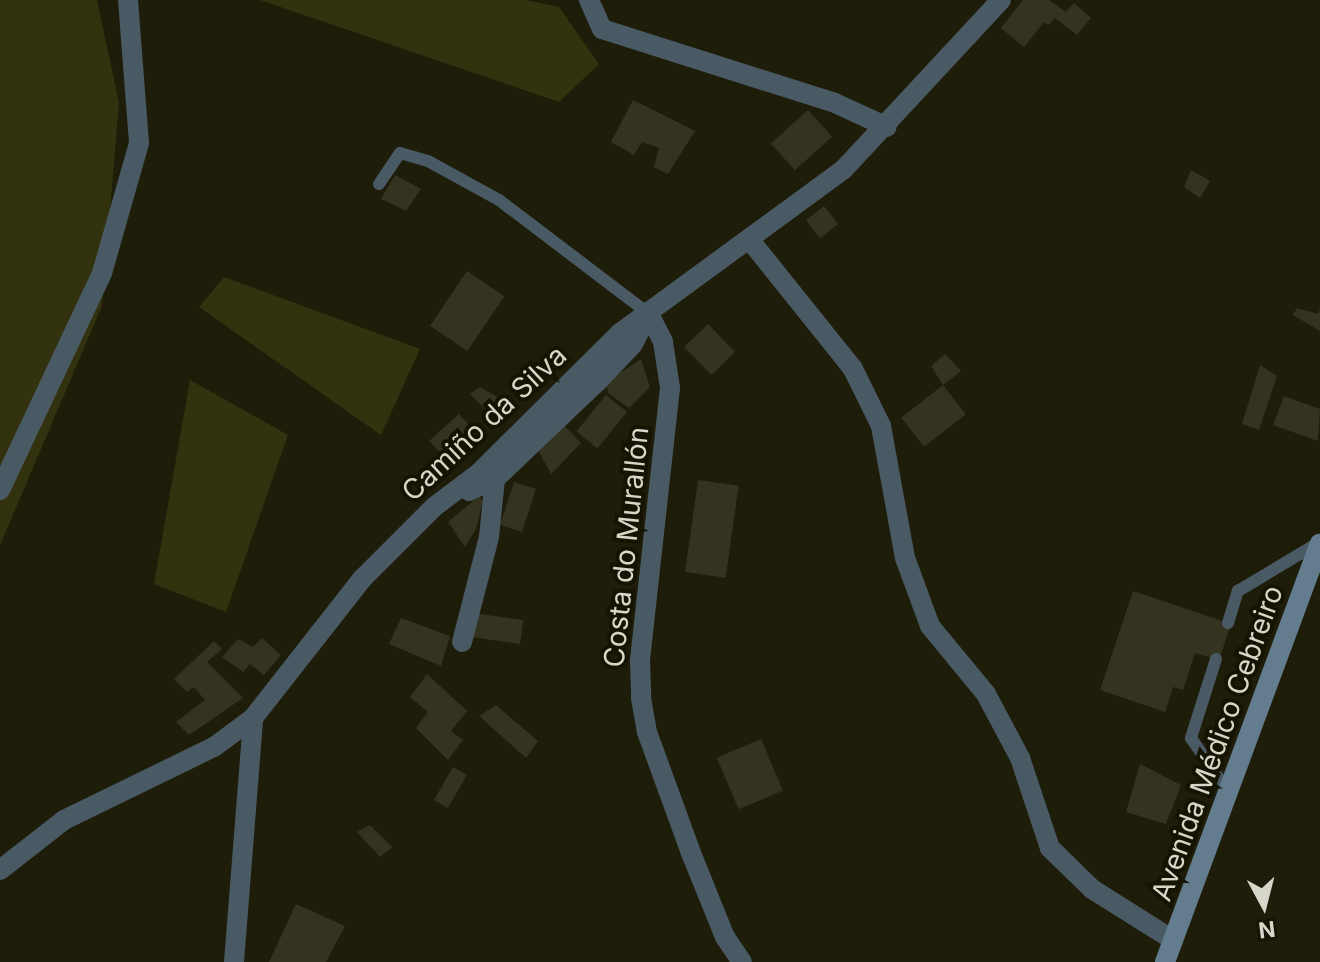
<!DOCTYPE html>
<meta charset="utf-8">
<style>
body{margin:0}
#map{position:relative;width:1320px;height:962px;overflow:hidden;background:#1e1d0a;font-family:Inter,sans-serif}
div>[style]{position:absolute}
[style*='--x']{left:calc(var(--x)*1px);top:calc(var(--y)*1px);width:calc(var(--w)*1px);rotate:calc(var(--a)*1deg)}
.green>*{inset:0;background:#33320e}
.building>*{inset:0;background:#33331f;transform-origin:0 0}
.lane>*{height:12px;margin:-6px;padding:0 6px;transform-origin:6px;border-radius:6px;background:#4a5a65}
.street>*{height:20px;margin:-10px;padding:0 10px;transform-origin:10px;border-radius:10px;background:#4a5a65}
.secondary>*{height:20px;margin:-10px;padding:0 10px;transform-origin:10px;border-radius:10px;background:#637c8e}
span{translate:-50% -50%;white-space:nowrap;text-align:center;line-height:1.15;-webkit-text-stroke:8px #151403;paint-order:stroke}
.street-label{font-size:28px;color:#d6d6ca}
.north{position:absolute;left:1224px;top:866px;width:80px;height:80px;-webkit-text-stroke:6px #151403;paint-order:stroke;rotate:173deg;font-size:22px;font-weight:700;line-height:32px;text-align:center;color:#d6d6ca}
.north::after{content:'';display:block;margin:auto;width:28px;height:36px;background:#d6d6ca;clip-path:polygon(50% 0,100% 100%,50% 72%,0 100%)}
</style>
<div id="map">
<div class="green">
<i style="clip-path:polygon(0 0,97px 0,119px 103px,102px 306px,0 545px)"></i>
<i style="clip-path:polygon(260px 0,526px 0,559px 7px,599px 64px,559px 102px)"></i>
<i style="clip-path:polygon(224px 277px,420px 349px,381px 435px,199px 307px)"></i>
<i style="clip-path:polygon(190px 380px,288px 435px,226px 612px,154px 584px)"></i>
</div>
<div class="building">
<i style="clip-path:polygon(1023px 0,1049px 0,1066px 12px,1074px 3px,1091px 18px,1077px 35px,1055px 18px,1049px 25px,1044px 22px,1024px 47px,1001px 28px)"></i>
<i style="clip-path:polygon(633px 100px,695px 131px,668px 174px,654px 167px,659px 148px,642px 142px,634px 155px,611px 142px)"></i>
<i style="left:808px;top:110px;width:36px;height:50px;rotate:48deg"></i>
<i style="clip-path:polygon(1191px 170px,1210px 181px,1200px 198px,1184px 187px)"></i>
<i style="clip-path:polygon(395px 175px,421px 189px,406px 211px,381px 199px)"></i>
<i style="left:824px;top:206px;width:23px;height:23px;rotate:52deg"></i>
<i style="left:467px;top:271px;width:45px;height:66px;rotate:34deg"></i>
<i style="clip-path:polygon(1297px 308px,1318px 314px,1320px 309px,1320px 331px,1293px 315px)"></i>
<i style="left:708px;top:324px;width:39px;height:33px;rotate:46deg"></i>
<i style="clip-path:polygon(945px 354px,961px 371px,943px 385px,931px 366px)"></i>
<i style="clip-path:polygon(641px 359px,650px 387px,629px 408px,608px 393px,606px 382px)"></i>
<i style="clip-path:polygon(1260px 365px,1277px 376px,1259px 430px,1242px 424px)"></i>
<i style="left:943px;top:385px;width:37px;height:53px;rotate:52deg"></i>
<i style="clip-path:polygon(480px 387px,516px 408px,498px 422px,470px 394px)"></i>
<i style="left:606px;top:395px;width:27px;height:47px;rotate:39deg"></i>
<i style="clip-path:polygon(1284px 396px,1320px 409px,1318px 441px,1273px 425px)"></i>
<i style="left:459px;top:414px;width:27px;height:40px;rotate:48deg"></i>
<i style="clip-path:polygon(562px 423px,581px 443px,551px 474px,537px 448px)"></i>
<i style="left:698px;top:480px;width:41px;height:93px;rotate:8deg"></i>
<i style="left:514px;top:482px;width:23px;height:45px;rotate:18deg"></i>
<i style="clip-path:polygon(479px 496px,483px 501px,476px 529px,465px 547px,448px 522px)"></i>
<i style="clip-path:polygon(1133px 591px,1231px 624px,1219px 660px,1195px 653px,1183px 690px,1173px 687px,1165px 712px,1100px 690px)"></i>
<i style="left:473px;top:613px;width:51px;height:24px;rotate:8deg"></i>
<i style="clip-path:polygon(401px 618px,450px 636px,441px 666px,389px 644px)"></i>
<i style="clip-path:polygon(262px 638px,281px 655px,264px 675px,250px 664px,243px 672px,222px 657px,238px 639px,253px 647px)"></i>
<i style="clip-path:polygon(214px 641px,222px 649px,207px 662px,243px 698px,189px 735px,176px 722px,205px 700px,194px 687px,187px 692px,174px 679px)"></i>
<i style="clip-path:polygon(427px 674px,467px 711px,451px 731px,463px 740px,448px 760px,416px 728px,428px 712px,410px 697px)"></i>
<i style="clip-path:polygon(496px 705px,538px 741px,526px 758px,479px 716px)"></i>
<i style="left:761px;top:739px;width:56px;height:48px;rotate:67deg"></i>
<i style="clip-path:polygon(1140px 764px,1181px 785px,1166px 824px,1126px 812px)"></i>
<i style="left:453px;top:767px;width:16px;height:38px;rotate:30deg"></i>
<i style="clip-path:polygon(370px 825px,392px 847px,380px 857px,357px 832px)"></i>
<i style="clip-path:polygon(296px 904px,345px 926px,326px 962px,269px 962px)"></i>
</div>
<div class="lane">
<i style="--x:379;--y:184;--w:37;--a:-56"></i>
<i style="--x:400;--y:153;--w:29;--a:16"></i>
<i style="--x:428;--y:161;--w:81;--a:28.8"></i>
<i style="--x:499;--y:200;--w:188;--a:37.2"></i>
<i style="--x:1228;--y:623;--w:34;--a:-73"></i>
<i style="--x:1238;--y:591;--w:96;--a:-30.9"></i>
<i style="--x:1216;--y:659;--w:83;--a:107.6"></i>
<i style="--x:1191;--y:738;--w:67;--a:55.4"></i>
</div>
<div class="street">
<i style="--x:589;--y:0;--w:32;--a:66"></i>
<i style="--x:602;--y:29;--w:244;--a:17.6"></i>
<i style="--x:835;--y:103;--w:57;--a:24.8"></i>
<i style="--x:749;--y:239;--w:166;--a:51.3"></i>
<i style="--x:853;--y:369;--w:64;--a:63.8"></i>
<i style="--x:881;--y:426;--w:134;--a:79.7"></i>
<i style="--x:905;--y:558;--w:72;--a:69.8"></i>
<i style="--x:930;--y:626;--w:88;--a:50.5"></i>
<i style="--x:986;--y:694;--w:72;--a:62"></i>
<i style="--x:1020;--y:758;--w:95;--a:71.6"></i>
<i style="--x:1050;--y:848;--w:59;--a:44.3"></i>
<i style="--x:1092;--y:889;--w:96;--a:32.2"></i>
<i style="--x:649;--y:314;--w:31;--a:63"></i>
<i style="--x:663;--y:342;--w:47;--a:81.3"></i>
<i style="--x:670;--y:388;--w:275;--a:96.3"></i>
<i style="--x:640;--y:661;--w:37;--a:88"></i>
<i style="--x:641;--y:698;--w:35;--a:80"></i>
<i style="--x:647;--y:732;--w:129;--a:70"></i>
<i style="--x:691;--y:853;--w:91;--a:68"></i>
<i style="--x:725;--y:937;--w:30;--a:56"></i>
<i style="--x:0;--y:490;--w:240;--a:-64.8"></i>
<i style="--x:102;--y:273;--w:135;--a:-74.1"></i>
<i style="--x:139;--y:143;--w:143;--a:-94.4"></i>
<i style="--x:469;--y:491;--w:29;--a:-25"></i>
<i style="--x:495;--y:479;--w:141;--a:-43.6"></i>
<i style="--x:597;--y:382;--w:52;--a:-46.5"></i>
<i style="--x:633;--y:344;--w:30;--a:-63"></i>
<i style="--x:462;--y:642;--w:108;--a:-75.6"></i>
<i style="--x:489;--y:537;--w:58;--a:-84.1"></i>
<i style="--x:0;--y:870;--w:81;--a:-38"></i>
<i style="--x:64;--y:820;--w:167;--a:-26"></i>
<i style="--x:214;--y:747;--w:49;--a:-36.6"></i>
<i style="--x:253;--y:718;--w:177;--a:-51.9"></i>
<i style="--x:362;--y:579;--w:102;--a:-45"></i>
<i style="--x:434;--y:507;--w:56;--a:-37.1"></i>
<i style="--x:479;--y:473;--w:199;--a:-44.8"></i>
<i style="--x:620;--y:333;--w:276;--a:-36.2"></i>
<i style="--x:843;--y:170;--w:232;--a:-47.1"></i>
<i style="--x:234;--y:962;--w:245;--a:-85.5"></i>
</div>
<div class="secondary">
<i style="--x:1165;--y:962;--w:446;--a:-69.7"></i>
</div>
<div class="street-label">
<span style="left:484px;top:423px;rotate:-43deg">Camiño da Silva</span>
<span style="left:626px;top:547px;rotate:-84deg">Costa do Murallón</span>
<span style="left:1217px;top:743px;rotate:-70deg">Avenida Médico Cebreiro</span>
</div>
<div class="north">N</div>
</div>
